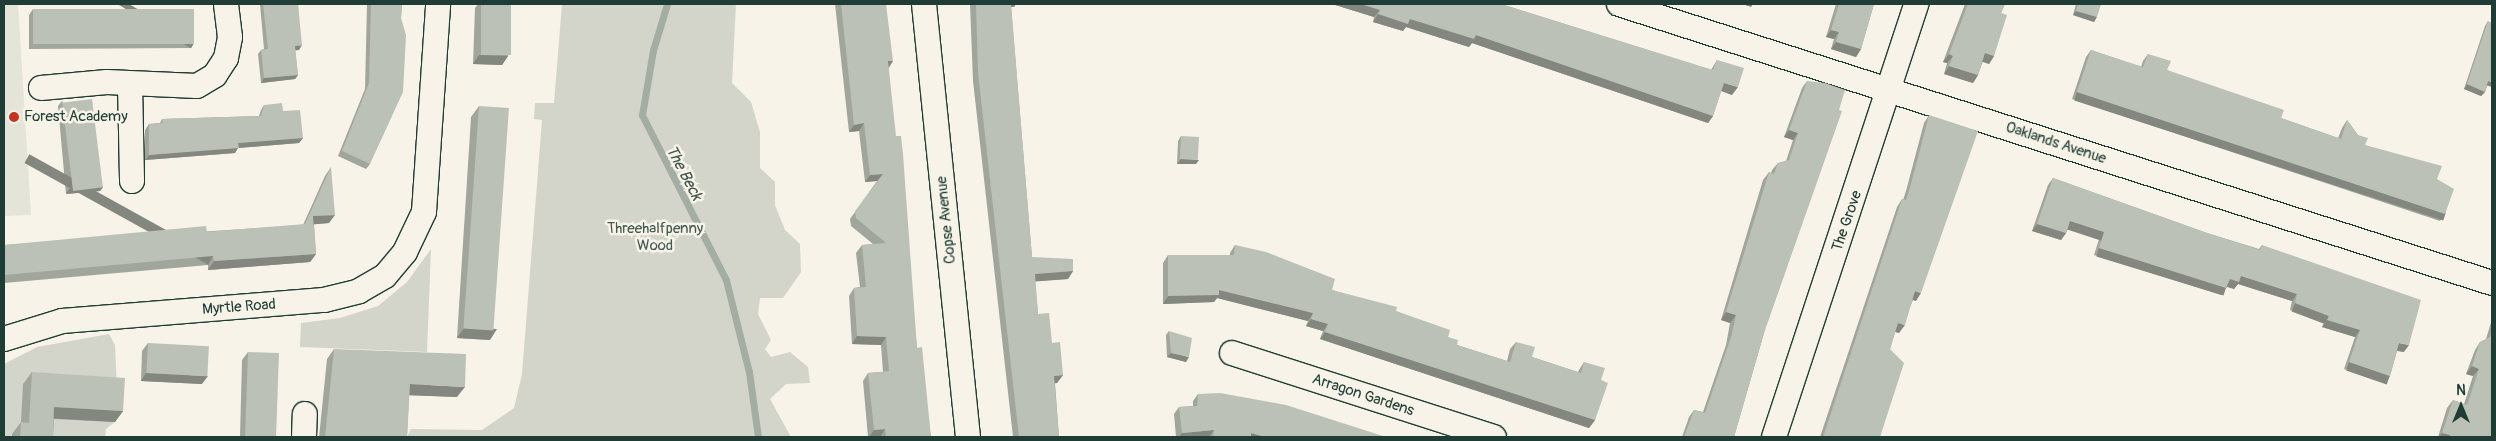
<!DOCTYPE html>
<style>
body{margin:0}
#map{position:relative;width:2496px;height:441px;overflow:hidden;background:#f7f3e8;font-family:Pangolin,sans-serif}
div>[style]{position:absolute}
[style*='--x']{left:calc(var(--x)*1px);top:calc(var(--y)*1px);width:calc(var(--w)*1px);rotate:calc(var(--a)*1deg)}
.built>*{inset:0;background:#e5e4d9}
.green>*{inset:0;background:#d3d5ca}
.stream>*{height:7px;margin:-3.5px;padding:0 3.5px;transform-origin:3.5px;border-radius:3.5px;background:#a4ada3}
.roads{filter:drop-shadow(1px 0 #1f3d34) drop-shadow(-1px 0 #1f3d34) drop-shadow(0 1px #1f3d34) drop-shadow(0 -1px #1f3d34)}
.minor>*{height:24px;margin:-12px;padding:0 12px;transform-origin:12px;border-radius:12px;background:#f7f3e8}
.wall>*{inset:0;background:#a1a69d}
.shaded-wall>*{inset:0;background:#83877f;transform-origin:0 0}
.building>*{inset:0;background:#bbc1b6;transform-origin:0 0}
.dots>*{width:14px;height:14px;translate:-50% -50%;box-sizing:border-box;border:2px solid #f7f3e8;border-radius:50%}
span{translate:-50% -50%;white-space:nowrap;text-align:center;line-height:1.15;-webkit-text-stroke:5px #f7f3e8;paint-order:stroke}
.poi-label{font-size:15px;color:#1f3d34}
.left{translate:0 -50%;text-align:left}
.street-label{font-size:15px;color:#1f3d34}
.park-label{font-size:15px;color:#435b52}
.water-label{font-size:16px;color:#405950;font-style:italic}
.frame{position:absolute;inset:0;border:5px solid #1f3d34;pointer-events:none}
.north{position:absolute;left:2436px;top:381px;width:50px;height:50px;-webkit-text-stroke:4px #f7f3e8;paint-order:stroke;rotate:0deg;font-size:14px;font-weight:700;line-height:20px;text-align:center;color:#1f3d34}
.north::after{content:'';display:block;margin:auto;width:18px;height:22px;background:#1f3d34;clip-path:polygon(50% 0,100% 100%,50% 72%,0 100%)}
</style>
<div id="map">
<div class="built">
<i style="clip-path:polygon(4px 4px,18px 4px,31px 215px,4px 216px)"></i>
</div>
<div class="green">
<i style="clip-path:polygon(562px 4px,736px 4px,732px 83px,751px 102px,760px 132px,760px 168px,775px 182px,775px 205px,785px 230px,800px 244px,801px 272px,783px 298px,760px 298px,758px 314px,771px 340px,765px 349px,771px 357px,790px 352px,808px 367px,810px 383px,786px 384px,770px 399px,791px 437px,407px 437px,411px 429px,482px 430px,514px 408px,522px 374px,542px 120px,534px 119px,535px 103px,554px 103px)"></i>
<i style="clip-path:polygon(431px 249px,427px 352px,300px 347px,301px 323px,340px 318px,378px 306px,407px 282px)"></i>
<i style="clip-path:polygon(109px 334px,115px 345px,117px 389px,115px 422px,106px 429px,105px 437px,4px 437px,4px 364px,37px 347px)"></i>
</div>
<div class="stream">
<i style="--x:667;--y:4;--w:48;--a:106.9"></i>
<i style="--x:653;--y:50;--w:66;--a:99.6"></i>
<i style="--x:642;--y:115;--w:185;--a:63"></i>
<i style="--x:726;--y:280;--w:95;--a:76"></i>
<i style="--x:749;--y:372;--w:66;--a:82.1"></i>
</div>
<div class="roads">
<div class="minor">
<i style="--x:924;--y:4;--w:435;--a:84.2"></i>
<i style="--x:1619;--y:4;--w:916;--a:17.72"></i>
<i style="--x:130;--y:84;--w:97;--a:88.8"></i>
<i style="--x:41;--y:88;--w:66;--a:-5.2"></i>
<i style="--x:107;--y:82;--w:90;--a:2.5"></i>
<i style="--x:197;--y:86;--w:21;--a:-31"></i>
<i style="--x:215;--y:75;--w:20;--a:-57"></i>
<i style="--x:226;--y:58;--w:21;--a:-79"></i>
<i style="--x:230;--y:37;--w:33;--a:-97"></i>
<i style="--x:4;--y:339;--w:61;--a:-17.2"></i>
<i style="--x:62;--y:321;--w:263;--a:-4.6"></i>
<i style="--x:324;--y:300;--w:36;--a:-14"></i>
<i style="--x:359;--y:291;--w:30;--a:-30"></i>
<i style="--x:385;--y:276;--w:31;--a:-50"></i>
<i style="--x:405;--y:252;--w:44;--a:-64.6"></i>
<i style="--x:424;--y:212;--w:208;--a:-86.1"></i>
<i style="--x:1232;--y:353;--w:275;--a:17.8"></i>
<i style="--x:304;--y:437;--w:23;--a:-88"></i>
<i style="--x:1774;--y:437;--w:456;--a:-71.8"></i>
</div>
</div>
<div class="wall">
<i style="clip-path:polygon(260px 4px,298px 4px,299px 50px,295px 50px,298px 75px,295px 79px,261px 83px,258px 54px,261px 50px,264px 49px)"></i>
<i style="clip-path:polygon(367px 4px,402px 4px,401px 18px,370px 164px,366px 169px,338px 156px,365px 89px)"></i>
<i style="clip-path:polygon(478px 4px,511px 4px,508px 56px,502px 65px,473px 64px,475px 8px)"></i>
<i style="clip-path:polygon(835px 4px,886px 4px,888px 68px,917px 348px,931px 437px,868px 437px,863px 381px,868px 373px,883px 372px,881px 345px,852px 344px,849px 296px,854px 288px,860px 287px,856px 253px,862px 245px,873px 244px,851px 226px,850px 219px,877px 181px,865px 182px,859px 131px,849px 132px)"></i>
<i style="clip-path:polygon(970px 4px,1016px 4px,1014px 7px,1011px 7px,1032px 257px,1073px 271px,1068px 279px,1035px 281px,1038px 314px,1052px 343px,1063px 375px,1057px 383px,1055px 383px,1059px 437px,1013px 437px,973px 81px)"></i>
<i style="clip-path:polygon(1332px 4px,1501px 4px,1711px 70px,1717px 60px,1732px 95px,1721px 91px,1713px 116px,1708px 123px,1472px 43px,1469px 47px,1406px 27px,1403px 31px,1373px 22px,1374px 17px)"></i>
<i style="clip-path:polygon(1836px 4px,1874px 4px,1861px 49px,1856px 57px,1831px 49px,1834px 39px,1826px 37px)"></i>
<i style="clip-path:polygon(1965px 4px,2005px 4px,2001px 13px,1994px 56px,1989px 64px,1983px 61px,1978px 75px,1973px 83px,1944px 74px,1947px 63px,1943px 62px)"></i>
<i style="clip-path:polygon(2076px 4px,2101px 4px,2094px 22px,2073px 15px)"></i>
<i style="clip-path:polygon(33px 9px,194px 43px,191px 48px,29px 49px,29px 15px)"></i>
<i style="clip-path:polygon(2488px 21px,2487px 86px,2485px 92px,2481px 96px,2464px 89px,2485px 26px)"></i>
<i style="clip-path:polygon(2091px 50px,2141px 67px,2143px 61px,2148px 54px,2167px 70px,2281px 118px,2338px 138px,2342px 128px,2347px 120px,2365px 145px,2437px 179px,2445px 214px,2440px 221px,2072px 99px,2086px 57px)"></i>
<i style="clip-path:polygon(1807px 81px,1764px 333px,1734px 437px,1682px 437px,1689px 417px,1694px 410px,1703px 412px,1726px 345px,1730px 323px,1721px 320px,1763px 180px,1769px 172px,1771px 173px,1772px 170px,1778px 163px,1786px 161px,1793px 140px,1784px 137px,1802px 88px)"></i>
<i style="clip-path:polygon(62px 101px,103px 187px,100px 191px,66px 194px,58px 106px)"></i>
<i style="clip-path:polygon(264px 105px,283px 111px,303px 138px,299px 143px,238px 148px,235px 153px,145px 160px,145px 130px,149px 124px,160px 123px,162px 119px,259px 116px,261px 110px)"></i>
<i style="clip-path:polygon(479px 106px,490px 340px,457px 338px,471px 117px)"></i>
<i style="clip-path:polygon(1929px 115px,1916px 301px,1913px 300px,1899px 333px,1895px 332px,1890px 349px,1880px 437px,1820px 437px,1897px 207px,1902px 199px,1903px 200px,1906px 191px,1924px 123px)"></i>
<i style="clip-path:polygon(1181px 136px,1196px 164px,1177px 164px,1178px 141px)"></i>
<i style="clip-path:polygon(331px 167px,329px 223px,314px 224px,316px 254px,310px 262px,208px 270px,208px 265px,4px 283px,4px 245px,303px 225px,325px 176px)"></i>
<i style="clip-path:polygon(2053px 178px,2207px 233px,2259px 249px,2262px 245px,2404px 352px,2397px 351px,2390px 376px,2385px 383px,2344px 369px,2355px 337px,2322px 327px,2324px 323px,2290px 310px,2292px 301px,2238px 284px,2234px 289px,2227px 287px,2221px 295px,2094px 255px,2099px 239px,2068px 229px,2066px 233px,2061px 240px,2032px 231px,2048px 185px)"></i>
<i style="clip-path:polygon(1235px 245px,1332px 290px,1396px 311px,1448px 337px,1457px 345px,1507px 361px,1510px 349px,1516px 342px,1532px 357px,1578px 372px,1579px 370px,1584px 362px,1601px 380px,1595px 420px,1589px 428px,1320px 339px,1323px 331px,1306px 326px,1308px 321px,1217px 298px,1214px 302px,1163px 304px,1163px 263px,1168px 255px,1230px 255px,1230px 253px)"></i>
<i style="clip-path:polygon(2492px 319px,2492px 437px,2438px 437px,2447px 408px,2453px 400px,2464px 404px,2473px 376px,2466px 374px,2475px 350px,2480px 342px,2486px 339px)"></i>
<i style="clip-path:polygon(1169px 331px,1186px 362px,1167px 357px,1166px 335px)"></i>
<i style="clip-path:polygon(148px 343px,202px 384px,141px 381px,142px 351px)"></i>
<i style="clip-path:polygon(334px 349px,457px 397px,409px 395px,407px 437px,319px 437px,327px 359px)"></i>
<i style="clip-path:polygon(248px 352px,276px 437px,240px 437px,242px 360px)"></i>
<i style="clip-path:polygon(32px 372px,123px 411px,115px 422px,54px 419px,53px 437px,12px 437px,12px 434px,21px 422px,23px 384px)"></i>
<i style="clip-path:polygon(1198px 394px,1386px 437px,1176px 437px,1174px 414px,1179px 407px,1193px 406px,1193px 401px)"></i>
</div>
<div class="shaded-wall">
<i style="clip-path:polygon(1007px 4px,1016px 4px,1014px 7px,1005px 7px)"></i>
<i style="clip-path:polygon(1332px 4px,1361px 4px,1380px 10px,1374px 17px)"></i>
<i style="clip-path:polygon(1742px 4px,1753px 4px,1751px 7px)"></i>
<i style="clip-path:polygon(2076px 11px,2097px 17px,2094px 22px,2073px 15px)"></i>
<i style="clip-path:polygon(1378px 14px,1410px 19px,1476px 35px,1713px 116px,1708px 123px,1472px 43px,1469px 47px,1406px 27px,1403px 31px,1373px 22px)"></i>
<i style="clip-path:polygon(1831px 30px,1839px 32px,1834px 39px,1826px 37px)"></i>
<i style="clip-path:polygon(1836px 42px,1861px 49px,1856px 57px,1831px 49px)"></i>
<i style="left:194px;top:43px;width:6px;height:161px;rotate:121deg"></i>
<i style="clip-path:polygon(302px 45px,299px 50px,292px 51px,295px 46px)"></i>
<i style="clip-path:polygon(1985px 53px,1994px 56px,1989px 64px,1980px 61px)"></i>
<i style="clip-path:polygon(1949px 54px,1953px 56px,1947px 63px,1943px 62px)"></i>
<i style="clip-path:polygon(479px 55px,508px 56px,502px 65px,473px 64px)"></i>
<i style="clip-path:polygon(888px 61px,893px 61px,888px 69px)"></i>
<i style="clip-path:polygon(1949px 66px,1978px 75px,1973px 83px,1944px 74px)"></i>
<i style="clip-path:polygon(298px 75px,295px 79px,261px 83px,264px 78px)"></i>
<i style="clip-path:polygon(2488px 81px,2492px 82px,2492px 87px,2485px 85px)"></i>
<i style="clip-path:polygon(1724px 83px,1738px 87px,1732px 95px,1719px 90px)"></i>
<i style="clip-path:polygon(2467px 84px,2485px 92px,2481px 96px,2464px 89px)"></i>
<i style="left:2077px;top:92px;width:388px;height:9px;rotate:18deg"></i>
<i style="clip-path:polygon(864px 123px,859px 131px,849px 132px,854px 125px)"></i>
<i style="clip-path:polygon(1789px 130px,1798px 133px,1793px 140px,1784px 137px)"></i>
<i style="clip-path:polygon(303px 138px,299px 143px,238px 148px,235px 153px,145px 160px,149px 155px,238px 143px)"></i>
<i style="clip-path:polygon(1181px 159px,1199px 160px,1196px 164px,1177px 164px)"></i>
<i style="clip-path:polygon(883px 174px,877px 181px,865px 182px,870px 175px)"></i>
<i style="clip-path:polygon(103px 187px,100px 191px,66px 194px,69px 189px)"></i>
<i style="clip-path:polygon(335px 215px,329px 223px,307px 225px,313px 216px)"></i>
<i style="left:2070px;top:221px;width:36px;height:9px;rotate:18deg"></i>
<i style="clip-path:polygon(2037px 224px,2066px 233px,2061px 240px,2032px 231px)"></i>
<i style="left:2099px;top:248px;width:133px;height:9px;rotate:17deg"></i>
<i style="clip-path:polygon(316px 254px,310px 262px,208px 270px,214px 261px)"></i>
<i style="left:213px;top:256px;width:10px;height:210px;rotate:119deg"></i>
<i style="clip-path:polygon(1073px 271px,1068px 279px,1029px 282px,1035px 274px)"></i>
<i style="clip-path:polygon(2241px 276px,2297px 294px,2292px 301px,2238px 284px,2234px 289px,2225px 286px,2230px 279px)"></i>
<i style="clip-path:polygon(1219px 290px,1313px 313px,1308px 321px,1217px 298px,1214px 302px,1163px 304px,1168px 296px)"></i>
<i style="clip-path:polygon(1915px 291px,1921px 293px,1916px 301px,1910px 299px)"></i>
<i style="left:2295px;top:303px;width:36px;height:9px;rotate:21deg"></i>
<i style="clip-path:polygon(1726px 312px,1736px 315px,1730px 323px,1721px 320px)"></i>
<i style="clip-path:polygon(1311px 319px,1328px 324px,1323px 331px,1306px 326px)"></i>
<i style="clip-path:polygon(2327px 320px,2360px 330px,2355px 337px,2322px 327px)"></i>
<i style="clip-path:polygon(1898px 323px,1905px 325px,1899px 333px,1893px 331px)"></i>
<i style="clip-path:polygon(464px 328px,497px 329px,490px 340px,457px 338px)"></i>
<i style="clip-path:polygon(1325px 332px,1595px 420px,1589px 428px,1320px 339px)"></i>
<i style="clip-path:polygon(857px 336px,886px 337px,881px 345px,852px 344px)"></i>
<i style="clip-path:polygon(2399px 343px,2409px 345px,2404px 352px,2394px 350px)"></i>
<i style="clip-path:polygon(1171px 353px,1189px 357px,1186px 362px,1167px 357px)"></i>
<i style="left:2349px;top:362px;width:43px;height:9px;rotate:19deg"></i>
<i style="clip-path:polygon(2472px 366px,2479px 369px,2473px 376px,2466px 374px)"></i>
<i style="clip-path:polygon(146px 373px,208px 376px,202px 384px,141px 381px)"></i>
<i style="clip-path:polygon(1063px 375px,1057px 383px,1049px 384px,1054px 376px)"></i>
<i style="clip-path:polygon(410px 384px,465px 387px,457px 397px,402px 395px)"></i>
<i style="clip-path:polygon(54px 407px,123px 411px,115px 422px,46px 418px)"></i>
<i style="clip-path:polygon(885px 429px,880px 437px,869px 437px,874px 430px)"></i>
<i style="clip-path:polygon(1214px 430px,1209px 437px,1179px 437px,1182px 433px)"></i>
<i style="clip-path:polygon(1251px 433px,1265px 437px,1248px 437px)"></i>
<i style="clip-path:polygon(2442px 433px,2450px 435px,2449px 437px,2439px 437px)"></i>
</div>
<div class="building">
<i style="clip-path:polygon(263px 4px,298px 4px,302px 45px,295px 46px,298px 75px,264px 78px,261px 50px,268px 49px)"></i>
<i style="clip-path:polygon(371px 4px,402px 4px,401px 18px,406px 35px,403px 92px,370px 164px,342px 151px,369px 83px)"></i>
<i style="left:481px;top:4px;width:30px;height:51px"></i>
<i style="clip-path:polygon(841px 4px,886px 4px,893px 61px,888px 61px,896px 136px,901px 136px,903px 154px,917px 348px,922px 347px,931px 437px,886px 437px,885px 429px,874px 430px,868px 373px,889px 371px,886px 337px,857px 336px,854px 288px,866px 287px,862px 245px,886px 243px,856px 218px,855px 211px,883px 174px,870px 175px,864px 123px,854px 125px)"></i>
<i style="clip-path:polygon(976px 4px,1011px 4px,1032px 257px,1073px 259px,1073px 271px,1035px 274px,1038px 314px,1049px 313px,1052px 343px,1060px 342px,1063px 375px,1054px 376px,1059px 437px,1019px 437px,978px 73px)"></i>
<i style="clip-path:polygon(1361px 4px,1501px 4px,1713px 70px,1717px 60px,1744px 68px,1738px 87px,1724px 83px,1713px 116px,1476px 35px,1474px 39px,1410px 19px,1408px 24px,1378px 14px,1380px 10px)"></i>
<i style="clip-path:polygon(1839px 4px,1874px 4px,1861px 49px,1836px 42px,1839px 32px,1831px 30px)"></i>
<i style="clip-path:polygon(1968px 4px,2005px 4px,2001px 13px,2007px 15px,1994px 56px,1985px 53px,1978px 75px,1949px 66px,1953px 56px,1949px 54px)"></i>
<i style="clip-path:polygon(2078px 4px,2101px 4px,2097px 17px,2076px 11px)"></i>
<i style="left:33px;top:9px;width:161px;height:35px"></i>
<i style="clip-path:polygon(2488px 21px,2492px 23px,2492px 82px,2488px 81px,2485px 92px,2467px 84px)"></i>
<i style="clip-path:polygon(2091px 50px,2143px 67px,2148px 54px,2171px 61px,2167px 70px,2284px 110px,2281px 118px,2341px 139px,2347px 120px,2358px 135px,2368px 138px,2365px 145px,2442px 166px,2437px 179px,2454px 189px,2445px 214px,2077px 92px)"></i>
<i style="clip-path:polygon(1807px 81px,1825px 83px,1845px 90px,1839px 110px,1842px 111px,1764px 333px,1734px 437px,1684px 437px,1694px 410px,1705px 413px,1731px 337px,1736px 315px,1726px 312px,1769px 172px,1774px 174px,1778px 163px,1789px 160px,1798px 133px,1789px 130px)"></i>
<i style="left:92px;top:99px;width:89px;height:30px;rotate:83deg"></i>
<i style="clip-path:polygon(282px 103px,283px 111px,300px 110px,303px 138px,238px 143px,239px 148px,149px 155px,149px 124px,163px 123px,162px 119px,261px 116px,264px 105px)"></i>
<i style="left:479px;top:106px;width:30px;height:223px;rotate:4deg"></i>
<i style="clip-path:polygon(1929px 115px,1978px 131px,1921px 293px,1915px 291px,1905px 325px,1898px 323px,1890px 349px,1904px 363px,1880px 437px,1823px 437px,1902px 199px,1906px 200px,1911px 184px)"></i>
<i style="left:1181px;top:136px;width:18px;height:23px;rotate:3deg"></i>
<i style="clip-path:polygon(331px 167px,335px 215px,313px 216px,316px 254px,214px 261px,213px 256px,4px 275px,4px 245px,206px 226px,207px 232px,305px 224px)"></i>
<i style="clip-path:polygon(2053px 178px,2207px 233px,2260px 250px,2262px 245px,2421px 300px,2409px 345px,2399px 343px,2390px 376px,2349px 362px,2360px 330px,2327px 320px,2329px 316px,2295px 303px,2297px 294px,2241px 276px,2239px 282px,2230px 279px,2226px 288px,2099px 248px,2104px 232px,2070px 221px,2066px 233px,2037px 224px)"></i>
<i style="clip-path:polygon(1235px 245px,1266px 252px,1335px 279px,1332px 290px,1397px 307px,1396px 311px,1450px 330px,1448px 337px,1458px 340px,1457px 345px,1510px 362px,1516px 342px,1535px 347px,1532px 357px,1581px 373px,1584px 362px,1605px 368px,1601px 380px,1608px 383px,1595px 420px,1325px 332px,1328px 324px,1311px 319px,1313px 313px,1219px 290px,1219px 295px,1168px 296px,1168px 255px,1234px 255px)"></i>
<i style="clip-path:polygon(2492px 328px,2492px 437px,2450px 437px,2450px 435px,2442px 433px,2453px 400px,2467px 405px,2479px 369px,2472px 366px,2480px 342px,2490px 337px)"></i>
<i style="clip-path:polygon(1169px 331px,1192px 338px,1189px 357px,1171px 353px)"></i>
<i style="left:148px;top:343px;width:61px;height:30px;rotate:3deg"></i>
<i style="clip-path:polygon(334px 349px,466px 354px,465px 387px,410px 384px,407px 437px,325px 437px)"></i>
<i style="left:248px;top:352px;width:31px;height:85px;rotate:2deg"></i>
<i style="clip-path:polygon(32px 372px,125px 378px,123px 411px,54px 407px,53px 437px,20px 437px,21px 422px,29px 423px)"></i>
<i style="clip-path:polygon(1220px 393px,1286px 405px,1386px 437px,1265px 437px,1251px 433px,1251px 437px,1213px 437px,1214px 430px,1182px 433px,1179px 407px,1197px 406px,1198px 394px)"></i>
</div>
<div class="dots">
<i style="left:14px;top:117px;background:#c8321e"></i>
</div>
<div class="poi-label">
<span class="left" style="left:24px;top:117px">Forest Academy</span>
</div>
<div class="street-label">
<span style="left:2056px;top:143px;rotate:18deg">Oaklands Avenue</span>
<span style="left:946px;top:220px;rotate:-96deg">Copse Avenue</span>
<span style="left:1847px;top:221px;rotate:-71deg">The Grove</span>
<span style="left:239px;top:307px;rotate:-4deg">Myrtle Road</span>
<span style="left:1363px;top:395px;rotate:18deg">Arragon Gardens</span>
</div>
<div class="park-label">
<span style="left:655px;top:237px">Threehalfpenny<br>Wood</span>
</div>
<div class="water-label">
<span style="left:684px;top:173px;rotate:62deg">The Beck</span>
</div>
<div class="frame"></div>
<div class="north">N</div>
</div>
